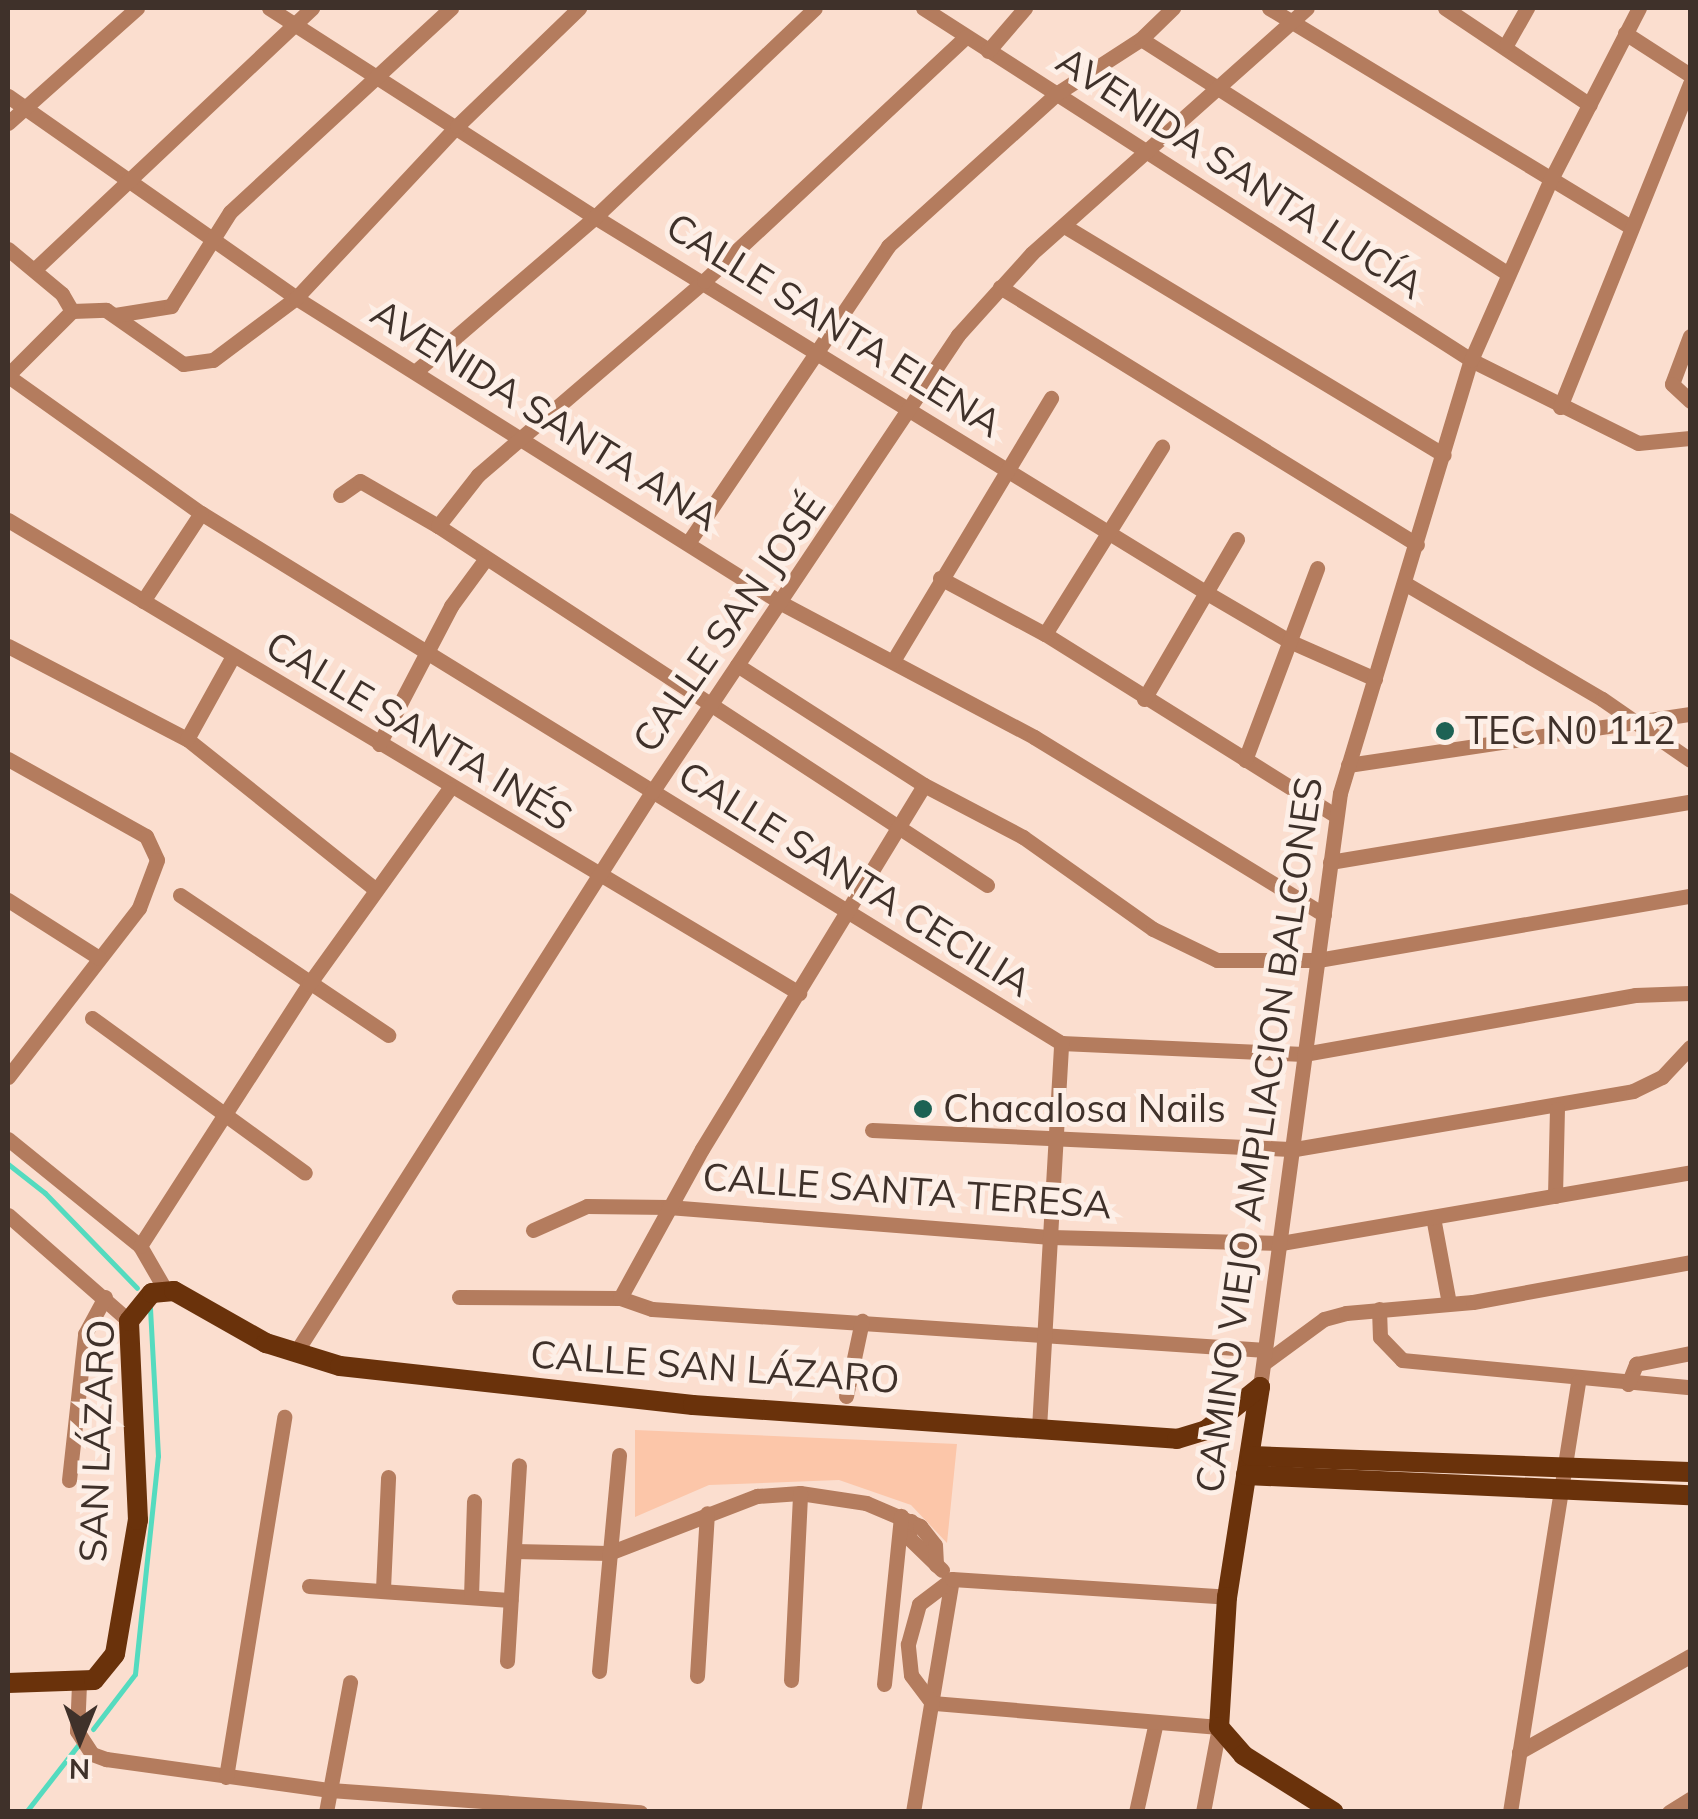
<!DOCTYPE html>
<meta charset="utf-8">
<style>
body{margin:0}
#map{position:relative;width:1698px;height:1819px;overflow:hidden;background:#fbdecf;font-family:Mulish,sans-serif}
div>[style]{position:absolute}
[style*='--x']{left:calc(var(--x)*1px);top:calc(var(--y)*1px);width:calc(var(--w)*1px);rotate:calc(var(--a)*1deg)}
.green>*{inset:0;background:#fcc6a9}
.stream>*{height:5px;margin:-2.5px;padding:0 2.5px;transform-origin:2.5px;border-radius:2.5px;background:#54dbbf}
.minor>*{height:15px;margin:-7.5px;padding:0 7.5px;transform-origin:7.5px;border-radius:7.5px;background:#b47c5e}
.major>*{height:20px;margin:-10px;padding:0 10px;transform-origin:10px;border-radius:10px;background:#6a320b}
.dots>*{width:28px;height:28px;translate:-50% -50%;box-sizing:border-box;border:5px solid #fdefe7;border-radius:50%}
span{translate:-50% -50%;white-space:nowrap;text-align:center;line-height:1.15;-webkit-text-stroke:10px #fdefe7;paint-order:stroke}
.street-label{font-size:38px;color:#3f312a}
.poi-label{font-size:38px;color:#3f312a}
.left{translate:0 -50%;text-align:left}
.frame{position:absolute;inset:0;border:10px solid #3f312a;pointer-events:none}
.north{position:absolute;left:30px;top:1689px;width:100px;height:100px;-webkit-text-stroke:8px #fdefe7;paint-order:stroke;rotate:181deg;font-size:28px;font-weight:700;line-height:40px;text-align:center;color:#3f312a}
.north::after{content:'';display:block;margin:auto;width:35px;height:45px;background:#3f312a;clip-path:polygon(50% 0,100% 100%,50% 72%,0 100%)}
</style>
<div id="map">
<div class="green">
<i style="clip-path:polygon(635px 1430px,957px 1444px,947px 1543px,911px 1505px,839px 1480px,709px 1485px,635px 1517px)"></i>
</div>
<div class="stream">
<i style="--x:8;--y:1164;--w:47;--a:38.1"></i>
<i style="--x:45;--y:1193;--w:132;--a:45.9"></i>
<i style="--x:93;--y:1729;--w:69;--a:-52.6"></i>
<i style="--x:135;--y:1674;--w:219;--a:-84"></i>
<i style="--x:158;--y:1456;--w:148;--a:-93.1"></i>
<i style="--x:26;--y:1812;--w:86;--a:-52.1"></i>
</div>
<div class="minor">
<i style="--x:269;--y:8;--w:387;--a:32.7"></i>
<i style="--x:595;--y:217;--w:718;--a:31.57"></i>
<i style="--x:1207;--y:593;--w:95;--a:30.3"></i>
<i style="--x:1289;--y:641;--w:94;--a:23.8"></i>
<i style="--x:923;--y:8;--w:651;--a:32.71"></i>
<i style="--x:1471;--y:360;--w:186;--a:26.4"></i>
<i style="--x:1638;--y:443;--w:52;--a:-5.5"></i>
<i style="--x:1269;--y:8;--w:423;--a:31.2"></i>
<i style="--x:1445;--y:8;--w:174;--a:33.8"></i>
<i style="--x:1625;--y:33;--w:77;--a:32.9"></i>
<i style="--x:1141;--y:39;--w:434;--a:32.6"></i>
<i style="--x:1506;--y:45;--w:43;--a:-60.4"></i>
<i style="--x:988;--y:51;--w:57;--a:-49.3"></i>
<i style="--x:8;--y:96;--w:352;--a:35"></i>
<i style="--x:296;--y:298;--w:575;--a:32.14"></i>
<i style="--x:783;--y:604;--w:284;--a:27.9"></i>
<i style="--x:1034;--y:737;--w:340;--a:31.5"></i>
<i style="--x:8;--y:123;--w:173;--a:-41.7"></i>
<i style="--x:1066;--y:227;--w:441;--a:31.1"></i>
<i style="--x:8;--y:249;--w:70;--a:39.8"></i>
<i style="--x:62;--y:294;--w:20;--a:60"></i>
<i style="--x:72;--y:311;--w:34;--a:-2"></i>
<i style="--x:106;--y:310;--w:94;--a:35"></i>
<i style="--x:183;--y:364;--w:30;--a:-8"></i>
<i style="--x:213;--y:360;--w:104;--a:-36.8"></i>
<i style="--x:296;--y:298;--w:236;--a:-46.9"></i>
<i style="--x:457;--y:126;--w:170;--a:-44"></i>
<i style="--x:35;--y:269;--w:381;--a:-43.3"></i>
<i style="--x:1000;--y:287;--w:490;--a:31.7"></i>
<i style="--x:115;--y:315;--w:57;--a:-9.1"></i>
<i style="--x:171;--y:306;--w:111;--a:-57.9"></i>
<i style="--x:230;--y:212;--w:301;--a:-42.7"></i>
<i style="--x:1690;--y:336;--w:51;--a:110.6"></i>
<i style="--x:1672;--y:384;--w:25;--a:43"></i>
<i style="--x:415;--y:372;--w:238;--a:-40.7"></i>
<i style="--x:595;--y:217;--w:303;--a:-43.5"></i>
<i style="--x:8;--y:375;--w:91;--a:-45"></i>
<i style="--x:8;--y:376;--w:237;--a:35.4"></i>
<i style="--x:201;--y:513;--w:1010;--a:31.64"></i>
<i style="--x:1061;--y:1043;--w:243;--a:2.6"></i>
<i style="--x:1304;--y:1054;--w:336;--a:-10.1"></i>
<i style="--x:1635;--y:995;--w:55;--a:-2.1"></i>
<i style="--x:1560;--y:407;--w:349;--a:-68.1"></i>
<i style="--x:340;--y:495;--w:24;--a:-35"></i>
<i style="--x:360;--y:481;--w:90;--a:30"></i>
<i style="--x:438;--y:526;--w:656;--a:33.18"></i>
<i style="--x:8;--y:520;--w:922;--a:30.88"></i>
<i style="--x:438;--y:526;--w:65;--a:-51.9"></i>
<i style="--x:478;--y:475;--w:298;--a:-40.6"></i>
<i style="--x:704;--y:281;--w:358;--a:-43"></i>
<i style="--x:688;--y:543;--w:358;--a:-56"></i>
<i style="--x:888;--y:246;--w:227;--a:-42.1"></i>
<i style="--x:1056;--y:94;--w:101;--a:-32.9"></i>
<i style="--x:1141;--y:39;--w:45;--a:-44.1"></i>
<i style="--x:940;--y:578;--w:119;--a:28.1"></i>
<i style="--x:1045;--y:634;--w:343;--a:32"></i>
<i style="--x:1406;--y:584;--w:227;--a:30.4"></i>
<i style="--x:1602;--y:699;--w:107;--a:34.7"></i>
<i style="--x:143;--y:601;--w:105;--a:-56.6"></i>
<i style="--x:1045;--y:634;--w:221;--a:-58"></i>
<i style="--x:8;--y:646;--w:202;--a:27.5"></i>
<i style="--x:187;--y:739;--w:241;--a:38.6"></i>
<i style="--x:893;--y:661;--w:307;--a:-59"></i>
<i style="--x:737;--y:665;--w:222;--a:32.7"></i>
<i style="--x:924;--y:785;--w:112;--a:27.7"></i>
<i style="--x:1023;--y:837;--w:159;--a:35.3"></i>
<i style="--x:1153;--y:929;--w:71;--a:25.8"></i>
<i style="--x:1217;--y:960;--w:101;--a:0"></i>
<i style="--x:1318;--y:960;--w:377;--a:-9.8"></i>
<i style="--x:1144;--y:699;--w:185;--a:-59.8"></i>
<i style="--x:187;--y:739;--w:95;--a:-61"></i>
<i style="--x:379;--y:744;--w:156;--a:-62.4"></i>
<i style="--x:451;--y:606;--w:56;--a:-53.7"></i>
<i style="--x:8;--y:759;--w:158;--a:29.2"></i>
<i style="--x:146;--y:836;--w:26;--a:65"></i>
<i style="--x:157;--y:860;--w:51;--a:110.6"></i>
<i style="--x:139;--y:908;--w:214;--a:127.8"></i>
<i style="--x:1245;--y:760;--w:205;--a:-69.4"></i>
<i style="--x:1348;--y:765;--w:346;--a:-8.5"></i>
<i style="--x:1330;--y:862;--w:365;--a:-9.5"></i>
<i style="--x:180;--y:895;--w:251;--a:33.9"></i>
<i style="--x:8;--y:900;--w:108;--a:32.5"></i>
<i style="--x:92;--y:1018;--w:263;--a:36"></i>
<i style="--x:872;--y:1130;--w:423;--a:2.6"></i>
<i style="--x:1295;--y:1149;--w:343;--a:-9.7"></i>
<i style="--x:1633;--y:1091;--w:32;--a:-26"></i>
<i style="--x:1662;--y:1077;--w:41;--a:-47"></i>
<i style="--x:8;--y:1139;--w:170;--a:39"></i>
<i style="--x:140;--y:1246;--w:52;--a:60"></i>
<i style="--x:1555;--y:1196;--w:87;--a:-88.7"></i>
<i style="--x:8;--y:1215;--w:161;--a:41.2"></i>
<i style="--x:1433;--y:1217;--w:87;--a:79.5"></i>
<i style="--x:533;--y:1230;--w:59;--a:-24"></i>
<i style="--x:587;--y:1206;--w:81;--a:0.7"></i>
<i style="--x:668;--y:1207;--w:384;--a:4.5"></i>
<i style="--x:1051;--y:1237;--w:230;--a:1.5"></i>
<i style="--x:1281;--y:1243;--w:415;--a:-9.8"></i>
<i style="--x:140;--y:1246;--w:312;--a:-57.2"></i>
<i style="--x:309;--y:984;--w:240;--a:-54.3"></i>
<i style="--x:459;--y:1297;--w:161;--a:0.4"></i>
<i style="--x:620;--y:1298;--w:34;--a:19"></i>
<i style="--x:652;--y:1309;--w:615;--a:3.82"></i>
<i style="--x:620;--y:1298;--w:170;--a:-61.2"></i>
<i style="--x:702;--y:1149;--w:426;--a:-58.6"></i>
<i style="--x:1379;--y:1309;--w:28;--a:88"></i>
<i style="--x:1380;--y:1337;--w:32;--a:46"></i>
<i style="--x:1402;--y:1360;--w:289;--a:5.4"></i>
<i style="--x:296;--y:1352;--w:664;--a:-57.56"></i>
<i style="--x:652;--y:792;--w:550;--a:-56.19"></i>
<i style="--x:958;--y:335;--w:110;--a:-47.9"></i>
<i style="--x:1032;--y:253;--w:368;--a:-41.7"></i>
<i style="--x:1264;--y:1363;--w:74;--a:-36.3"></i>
<i style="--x:1324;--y:1319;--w:23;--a:-15"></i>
<i style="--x:1346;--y:1313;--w:127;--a:-5"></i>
<i style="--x:1473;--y:1302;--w:221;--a:-10.4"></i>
<i style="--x:1628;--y:1384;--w:22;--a:-68"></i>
<i style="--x:1636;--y:1364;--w:55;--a:-11.5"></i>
<i style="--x:1260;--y:1387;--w:599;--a:-82.33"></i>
<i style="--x:1340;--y:793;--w:452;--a:-73.2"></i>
<i style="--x:1471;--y:360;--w:193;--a:-66.2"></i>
<i style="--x:1549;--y:183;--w:197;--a:-62.8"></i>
<i style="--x:846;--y:1396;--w:77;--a:-78"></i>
<i style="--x:1039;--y:1428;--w:386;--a:-86.7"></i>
<i style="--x:69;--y:1480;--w:147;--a:-83.7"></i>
<i style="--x:85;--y:1334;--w:42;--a:-61.6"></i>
<i style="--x:911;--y:1521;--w:17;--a:97"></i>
<i style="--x:909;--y:1538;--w:46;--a:44.1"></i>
<i style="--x:514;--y:1551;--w:95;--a:1.2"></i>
<i style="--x:609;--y:1553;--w:159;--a:-21.1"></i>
<i style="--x:757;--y:1496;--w:43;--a:-4"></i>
<i style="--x:800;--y:1493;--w:67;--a:8.6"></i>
<i style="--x:866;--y:1503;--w:59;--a:23.1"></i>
<i style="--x:920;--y:1526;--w:24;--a:52"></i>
<i style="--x:935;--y:1545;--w:20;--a:87"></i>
<i style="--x:309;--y:1586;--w:202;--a:4"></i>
<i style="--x:383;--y:1589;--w:112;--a:-87.4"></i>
<i style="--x:471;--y:1597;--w:96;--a:-88.2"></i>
<i style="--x:507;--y:1661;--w:196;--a:-86.5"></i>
<i style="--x:599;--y:1671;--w:217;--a:-84.7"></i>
<i style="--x:697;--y:1676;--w:163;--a:-86.5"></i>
<i style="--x:791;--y:1680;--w:187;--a:-87.2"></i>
<i style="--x:79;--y:1684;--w:47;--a:92.4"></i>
<i style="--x:77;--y:1731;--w:27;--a:57"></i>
<i style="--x:92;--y:1754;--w:15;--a:20"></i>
<i style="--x:106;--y:1759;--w:226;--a:7.9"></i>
<i style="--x:330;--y:1790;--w:311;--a:4.1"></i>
<i style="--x:884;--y:1684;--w:169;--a:-84.2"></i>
<i style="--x:1519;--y:1752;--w:196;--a:-29.3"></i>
<i style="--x:226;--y:1777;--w:365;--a:-80.8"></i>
<i style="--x:326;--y:1812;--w:132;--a:-79.5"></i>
<i style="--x:913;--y:1812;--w:236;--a:-80.5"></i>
<i style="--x:1136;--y:1812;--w:92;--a:-77.5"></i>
<i style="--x:1203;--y:1812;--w:86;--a:-79.3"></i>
<i style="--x:1219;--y:1727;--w:288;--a:-175.2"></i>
<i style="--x:932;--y:1703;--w:35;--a:-127"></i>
<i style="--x:911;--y:1675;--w:31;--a:-96"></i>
<i style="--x:908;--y:1644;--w:41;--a:-74.6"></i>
<i style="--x:919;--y:1604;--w:41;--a:-37.1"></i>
<i style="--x:952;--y:1579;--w:276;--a:3.7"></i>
<i style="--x:1510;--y:1812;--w:436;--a:-81"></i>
<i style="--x:1669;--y:1812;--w:25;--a:-32"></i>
</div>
<div class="major">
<i style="--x:1260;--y:1387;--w:213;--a:98.9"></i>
<i style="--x:1227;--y:1597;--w:130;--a:93.5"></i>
<i style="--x:1219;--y:1727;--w:37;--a:49"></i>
<i style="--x:1243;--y:1755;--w:107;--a:32.1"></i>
<i style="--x:1251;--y:1456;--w:439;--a:2.1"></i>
<i style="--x:1246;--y:1475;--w:444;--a:2.6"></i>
<i style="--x:8;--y:1683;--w:86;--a:-2"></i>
<i style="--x:94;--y:1680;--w:33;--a:-51"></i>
<i style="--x:115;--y:1654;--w:136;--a:-80.3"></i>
<i style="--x:138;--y:1520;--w:199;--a:-92.6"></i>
<i style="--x:129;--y:1321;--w:36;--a:-51"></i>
<i style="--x:152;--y:1293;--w:22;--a:-5"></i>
<i style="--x:174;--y:1291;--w:106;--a:29.5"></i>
<i style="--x:266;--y:1343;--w:77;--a:17.3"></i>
<i style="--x:340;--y:1366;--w:355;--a:6.3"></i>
<i style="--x:693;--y:1405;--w:485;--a:4"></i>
<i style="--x:1177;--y:1439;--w:30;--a:-17"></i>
<i style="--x:1206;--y:1430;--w:69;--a:-38.5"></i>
</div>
<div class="dots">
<i style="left:1445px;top:731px;background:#1d6254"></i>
<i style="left:923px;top:1109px;background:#1d6254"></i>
</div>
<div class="street-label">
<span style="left:1240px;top:173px;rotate:33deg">AVENIDA SANTA LUCÍA</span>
<span style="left:834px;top:325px;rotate:32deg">CALLE SANTA ELENA</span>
<span style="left:545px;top:415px;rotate:32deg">AVENIDA SANTA ANA</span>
<span style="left:729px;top:623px;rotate:-55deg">CALLE SAN JOSÉ</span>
<span style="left:419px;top:731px;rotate:31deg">CALLE SANTA INÉS</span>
<span style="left:855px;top:879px;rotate:32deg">CALLE SANTA CECILIA</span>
<span style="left:1259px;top:1135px;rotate:-82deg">CAMINO VIEJO AMPLIACION BALCONES</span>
<span style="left:907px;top:1191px;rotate:4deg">CALLE SANTA TERESA</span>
<span style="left:715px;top:1367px;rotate:4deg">CALLE SAN LÁZARO</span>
<span style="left:97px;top:1441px;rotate:-88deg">SAN LÁZARO</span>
</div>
<div class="poi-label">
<span class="left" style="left:1465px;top:731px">TEC N0 112</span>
<span class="left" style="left:943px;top:1109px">Chacalosa Nails</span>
</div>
<div class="frame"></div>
<div class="north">N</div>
</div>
